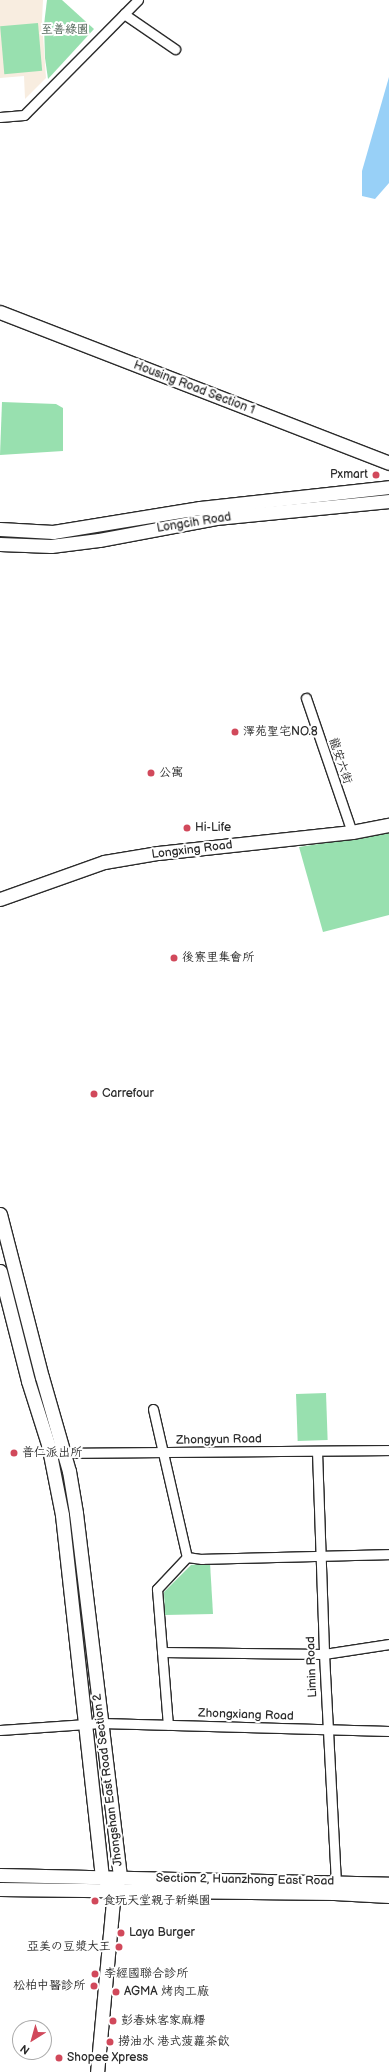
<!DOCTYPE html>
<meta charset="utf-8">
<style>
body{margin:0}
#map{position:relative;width:389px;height:2072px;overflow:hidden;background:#fff;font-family:"Balsamiq Sans","LXGW WenKai TC","Klee One",sans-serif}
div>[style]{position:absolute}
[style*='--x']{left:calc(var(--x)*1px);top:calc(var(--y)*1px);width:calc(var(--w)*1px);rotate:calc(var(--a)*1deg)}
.built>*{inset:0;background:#f8ede0}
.green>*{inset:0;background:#98e0af;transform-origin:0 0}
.water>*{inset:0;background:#98d0f7}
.roads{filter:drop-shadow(1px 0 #2b2b2b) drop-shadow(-1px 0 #2b2b2b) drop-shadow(0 1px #2b2b2b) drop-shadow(0 -1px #2b2b2b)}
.street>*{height:9px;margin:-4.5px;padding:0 4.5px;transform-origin:4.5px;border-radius:4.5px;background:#fff}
.secondary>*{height:13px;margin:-6.5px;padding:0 6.5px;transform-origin:6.5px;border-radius:6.5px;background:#fff}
.dots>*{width:11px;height:11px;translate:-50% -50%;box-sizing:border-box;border:2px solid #fff;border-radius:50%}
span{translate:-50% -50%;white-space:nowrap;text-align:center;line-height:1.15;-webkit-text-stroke:4px #fff;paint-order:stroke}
.park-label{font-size:12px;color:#4c6153}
.street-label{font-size:12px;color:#2b2b2b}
.poi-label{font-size:12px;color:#2b2b2b}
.right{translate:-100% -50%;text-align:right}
.left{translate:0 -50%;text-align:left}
.north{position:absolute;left:12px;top:2020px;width:40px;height:40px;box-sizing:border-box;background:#fff;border:1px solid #aaa;border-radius:50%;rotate:217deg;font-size:11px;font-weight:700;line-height:16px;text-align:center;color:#2b2b2b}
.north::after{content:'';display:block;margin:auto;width:14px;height:18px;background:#d1495b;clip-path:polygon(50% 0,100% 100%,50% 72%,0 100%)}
</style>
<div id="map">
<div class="built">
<i style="clip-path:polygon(0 0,43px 0,42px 20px,46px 78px,25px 99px,24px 76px,0 78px)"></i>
</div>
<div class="green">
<i style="clip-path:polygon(47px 0,62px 0,94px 29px,48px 79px,45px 58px,44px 25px)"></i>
<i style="left:38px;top:23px;width:48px;height:38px;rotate:85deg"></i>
<i style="clip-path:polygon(2px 402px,56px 404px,63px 408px,63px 451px,0 455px)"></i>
<i style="clip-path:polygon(389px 833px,389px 915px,323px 932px,299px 847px)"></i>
<i style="left:326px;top:1393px;width:47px;height:30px;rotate:88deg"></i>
<i style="clip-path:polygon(210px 1563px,213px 1614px,165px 1615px,164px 1592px,191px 1565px)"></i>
</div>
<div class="water">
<i style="clip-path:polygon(389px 77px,389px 183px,375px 199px,362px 196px,362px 171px)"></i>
</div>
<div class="roads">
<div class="street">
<i style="--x:124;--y:14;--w:62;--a:34.5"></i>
<i style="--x:0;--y:117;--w:24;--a:-5"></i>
<i style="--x:24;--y:115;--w:162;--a:-45.3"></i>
<i style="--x:306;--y:698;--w:142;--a:71.1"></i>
<i style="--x:153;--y:1409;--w:152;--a:77.1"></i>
<i style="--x:187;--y:1557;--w:44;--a:133.2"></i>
<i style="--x:157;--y:1589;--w:136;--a:85.4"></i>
<i style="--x:317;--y:1451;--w:203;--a:88"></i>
<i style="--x:324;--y:1654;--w:228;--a:87"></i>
<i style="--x:59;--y:1453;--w:330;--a:-0.5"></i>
<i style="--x:187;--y:1557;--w:15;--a:8"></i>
<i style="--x:202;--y:1559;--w:187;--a:-1.5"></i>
<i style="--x:162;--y:1652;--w:162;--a:0.7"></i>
<i style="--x:324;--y:1654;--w:66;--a:-8.7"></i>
<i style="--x:0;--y:1730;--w:101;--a:-4"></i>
<i style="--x:101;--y:1723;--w:288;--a:1.6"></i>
</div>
<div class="secondary">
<i style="--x:0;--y:312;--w:417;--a:21.2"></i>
<i style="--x:0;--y:529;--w:53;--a:3.2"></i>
<i style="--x:53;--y:532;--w:149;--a:-9.3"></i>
<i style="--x:200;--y:508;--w:190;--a:-6.3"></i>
<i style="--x:0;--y:544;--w:51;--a:2.2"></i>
<i style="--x:51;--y:546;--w:48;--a:-7.1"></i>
<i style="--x:99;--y:540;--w:119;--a:-10.6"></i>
<i style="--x:216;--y:518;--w:174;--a:-5.6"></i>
<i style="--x:0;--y:899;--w:110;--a:-19.6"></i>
<i style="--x:104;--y:862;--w:55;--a:-9.5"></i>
<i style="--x:158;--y:853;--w:195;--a:-6.2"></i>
<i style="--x:352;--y:832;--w:38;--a:-11"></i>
<i style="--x:0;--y:1214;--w:168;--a:75.6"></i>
<i style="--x:42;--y:1377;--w:98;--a:74"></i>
<i style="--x:69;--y:1471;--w:43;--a:80.5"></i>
<i style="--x:76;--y:1513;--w:367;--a:83.1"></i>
<i style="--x:120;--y:1877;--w:14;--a:115"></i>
<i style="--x:114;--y:1890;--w:183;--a:95.3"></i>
<i style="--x:0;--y:1271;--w:114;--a:75.7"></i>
<i style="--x:28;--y:1381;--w:66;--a:72.4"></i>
<i style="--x:48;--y:1444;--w:72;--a:78.8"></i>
<i style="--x:62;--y:1515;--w:364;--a:83.7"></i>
<i style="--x:102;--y:1877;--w:18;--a:47"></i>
<i style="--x:0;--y:1875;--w:389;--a:1.3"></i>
<i style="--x:0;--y:1889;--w:334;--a:0.7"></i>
<i style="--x:334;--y:1893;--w:55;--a:3.1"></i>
</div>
</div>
<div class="dots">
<i style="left:376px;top:475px;background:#d1495b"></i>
<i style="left:235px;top:732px;background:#d1495b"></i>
<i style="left:151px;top:773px;background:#d1495b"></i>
<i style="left:187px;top:828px;background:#d1495b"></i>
<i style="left:174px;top:958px;background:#d1495b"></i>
<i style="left:94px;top:1094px;background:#d1495b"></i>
<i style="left:14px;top:1453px;background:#d1495b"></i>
<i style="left:95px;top:1901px;background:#d1495b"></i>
<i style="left:121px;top:1933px;background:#d1495b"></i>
<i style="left:119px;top:1947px;background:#d1495b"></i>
<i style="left:95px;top:1974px;background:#d1495b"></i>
<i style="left:94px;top:1986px;background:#d1495b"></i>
<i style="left:116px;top:1992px;background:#d1495b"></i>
<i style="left:113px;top:2021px;background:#d1495b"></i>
<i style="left:110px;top:2042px;background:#d1495b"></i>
<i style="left:59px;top:2058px;background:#d1495b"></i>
</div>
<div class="park-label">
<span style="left:65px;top:30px">至善綠園</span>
</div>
<div class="street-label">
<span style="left:194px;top:388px;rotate:21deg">Housing Road Section 1</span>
<span style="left:194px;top:523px;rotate:-9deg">Longcih Road</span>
<span style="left:340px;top:761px;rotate:71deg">龍安六街</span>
<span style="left:192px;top:850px;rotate:-7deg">Longxing Road</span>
<span style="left:219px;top:1440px;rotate:-1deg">Zhongyun Road</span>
<span style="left:312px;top:1667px;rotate:-92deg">Limin Road</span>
<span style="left:246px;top:1715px;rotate:2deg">Zhongxiang Road</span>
<span style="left:108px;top:1780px;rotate:-97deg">Jhongshan East Road Section 2</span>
<span style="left:245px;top:1880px;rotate:1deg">Section 2, Huanzhong East Road</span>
</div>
<div class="poi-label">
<span class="right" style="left:368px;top:475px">Pxmart</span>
<span class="left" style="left:243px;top:732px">澤苑聖宅NO.8</span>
<span class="left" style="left:159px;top:773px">公寓</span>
<span class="left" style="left:195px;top:828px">Hi-Life</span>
<span class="left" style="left:182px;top:958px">後寮里集會所</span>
<span class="left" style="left:102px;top:1094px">Carrefour</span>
<span class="left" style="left:22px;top:1453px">普仁派出所</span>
<span class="left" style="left:103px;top:1901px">食玩天堂親子新樂園</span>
<span class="left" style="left:129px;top:1933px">Laya Burger</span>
<span class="right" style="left:111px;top:1947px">亞美の豆漿大王</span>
<span class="left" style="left:104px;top:1974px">李經國聯合診所</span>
<span class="right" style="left:85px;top:1986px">松柏中醫診所</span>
<span class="left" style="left:124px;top:1992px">AGMA 烤肉工廠</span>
<span class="left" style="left:121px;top:2021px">彭春妹客家麻糬</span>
<span class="left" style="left:118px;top:2042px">撈油水 港式菠蘿茶飲</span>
<span class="left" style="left:67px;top:2058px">Shopee Xpress</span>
</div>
<div class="north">N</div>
</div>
